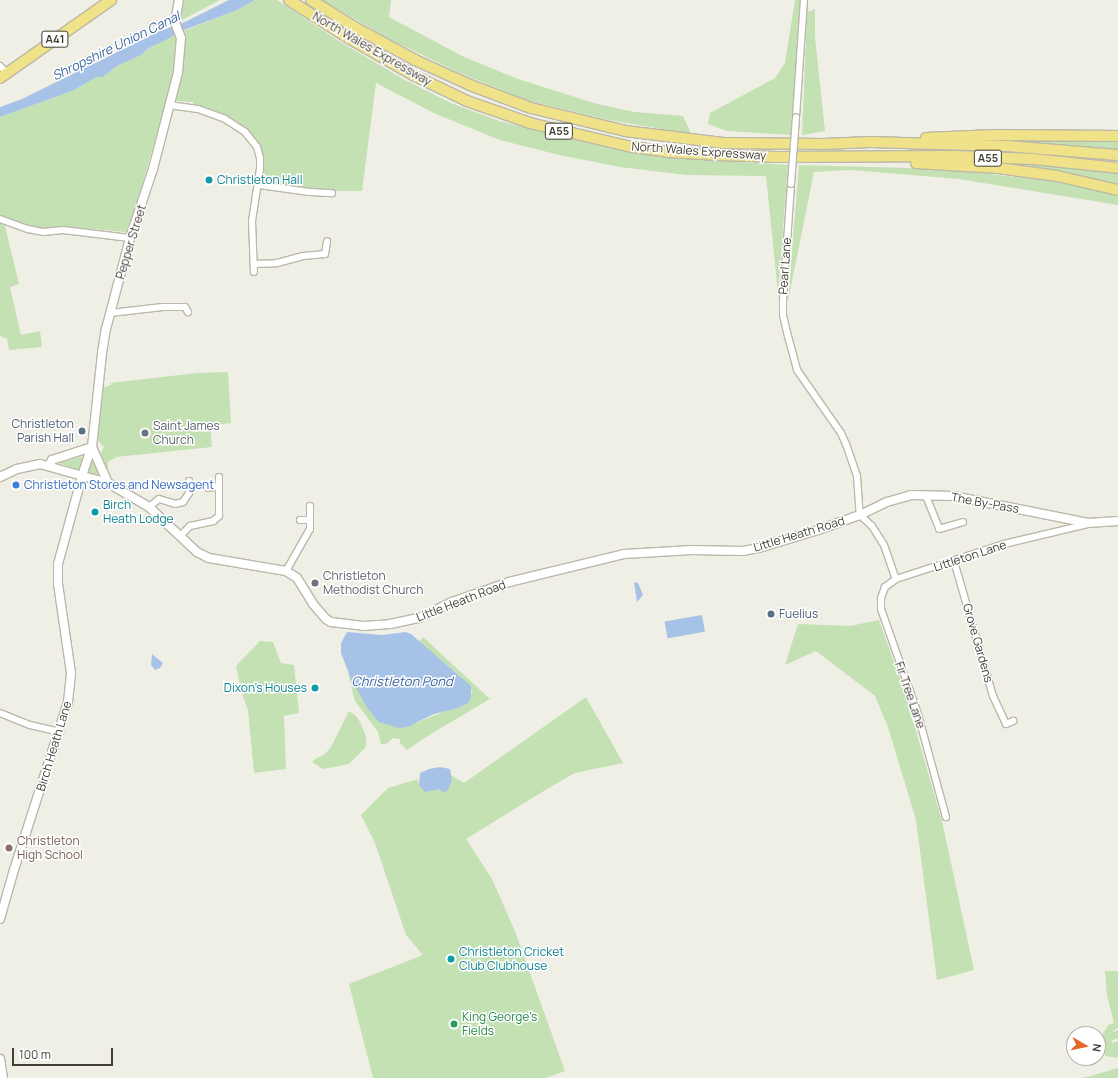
<!DOCTYPE html>
<style>
body{margin:0}
#map{position:relative;width:1118px;height:1078px;overflow:hidden;background:#f0efe5;font-family:Manrope,sans-serif}
div>[style]{position:absolute}
[style*='--x']{left:calc(var(--x)*1px);top:calc(var(--y)*1px);width:calc(var(--w)*1px);rotate:calc(var(--a)*1deg)}
.green>*{inset:0;background:#c3e1b2}
.water>*{inset:0;background:#a7c2e7;transform-origin:0 0}
.roads{filter:drop-shadow(1px 0 #bbb8a9) drop-shadow(-1px 0 #bbb8a9) drop-shadow(0 1px #bbb8a9) drop-shadow(0 -1px #bbb8a9)}
.minor>*{height:6px;margin:-3px;padding:0 3px;transform-origin:3px;border-radius:3px;background:#fff}
.tertiary>*{height:8px;margin:-4px;padding:0 4px;transform-origin:4px;border-radius:4px;background:#fff}
.trunk>*{height:10px;margin:-5px;padding:0 5px;transform-origin:5px;border-radius:5px;background:#f0e288}
.bridges{filter:drop-shadow(1px 0 #bbb8a9) drop-shadow(-1px 0 #bbb8a9) drop-shadow(0 1px #bbb8a9) drop-shadow(0 -1px #bbb8a9)}
.minor-bridge>*{height:6px;margin:-3px;padding:0 3px;transform-origin:3px;border-radius:3px;background:#fff}
.dots>*{width:11px;height:11px;translate:-50% -50%;box-sizing:border-box;border:2px solid #fff;border-radius:50%}
span{translate:-50% -50%;white-space:nowrap;text-align:center;line-height:1.15;-webkit-text-stroke:3px #fff;paint-order:stroke}
.shield-label span{padding:1px 3px;background:#fff;border:1px solid;border-radius:3px;-webkit-text-stroke-width:0}
.shield-label{font-size:11px;color:#423f35;font-weight:700}
.street-label{font-size:12px;color:#423f35}
.culture-label{font-size:12px;color:#0d838f}
.left{translate:0 -50%;text-align:left}
.right{translate:-100% -50%;text-align:right}
.service-label{font-size:12px;color:#4e5e75}
.worship-label{font-size:12px;color:#5b616d}
.shop-label{font-size:12px;color:#366cbe}
.education-label{font-size:12px;color:#785e54}
.leisure-label{font-size:12px;color:#27864d}
.water-label{font-size:13px;color:#3b64a2;font-style:italic}
.north{position:absolute;left:1066px;top:1026px;width:40px;height:40px;box-sizing:border-box;background:#fff;border:1px solid #b3b2ae;border-radius:50%;rotate:99deg;font-size:11px;font-weight:700;line-height:16px;text-align:center;color:#423f35}
.north::after{content:'';display:block;margin:auto;width:14px;height:18px;background:#e2672b;clip-path:polygon(50% 0,100% 100%,50% 72%,0 100%)}
.scale{position:absolute;left:12px;top:1048px;width:101px;height:18px;box-sizing:border-box;border:2px solid #423f35;border-top:0;padding-left:5px;font-size:12px;line-height:14px;white-space:nowrap;color:#423f35;-webkit-text-stroke:3px #fff;paint-order:stroke}
</style>
<div id="map">
<div class="green">
<i style="clip-path:polygon(182px 0,220px 0,178px 22px)"></i>
<i style="clip-path:polygon(255px 0,277px 0,342px 43px,405px 80px,451px 103px,499px 121px,587px 143px,678px 158px,788px 165px,778px 293px,766px 176px,686px 175px,620px 167px,559px 155px,500px 140px,436px 114px,376px 83px,362px 191px,310px 191px,266px 182px,263px 179px,264px 160px,261px 148px,256px 139px,244px 127px,231px 118px,206px 107px,193px 105px,193px 102px,175px 101px,185px 34px,181px 32px,235px 11px)"></i>
<i style="clip-path:polygon(322px 0,391px 0,389px 17px,464px 57px,518px 79px,597px 104px,635px 112px,683px 116px,691px 134px,609px 120px,529px 101px,462px 74px,391px 40px)"></i>
<i style="clip-path:polygon(795px 0,801px 0,791px 135px,727px 131px,708px 124px,710px 113px,775px 78px,785px 63px)"></i>
<i style="clip-path:polygon(815px 9px,815px 37px,825px 131px,802px 135px,807px 12px)"></i>
<i style="clip-path:polygon(176px 33px,173px 77px,129px 231px,125px 232px,61px 226px,41px 228px,30px 226px,0 216px,0 117px,72px 91px,97px 77px,103px 77px,117px 66px,141px 55px,149px 48px,170px 38px)"></i>
<i style="clip-path:polygon(998px 138px,1118px 141px,1118px 150px,997px 142px)"></i>
<i style="clip-path:polygon(989px 162px,1025px 163px,1118px 172px,1118px 185px,1086px 177px,1019px 166px,988px 164px)"></i>
<i style="clip-path:polygon(799px 165px,945px 169px,1050px 181px,1118px 195px,1118px 205px,959px 179px,851px 170px,814px 172px,788px 301px)"></i>
<i style="clip-path:polygon(0 223px,5px 226px,19px 284px,10px 287px,21px 335px,40px 331px,42px 347px,9px 350px,7px 339px,0 336px)"></i>
<i style="clip-path:polygon(228px 372px,231px 423px,210px 426px,212px 447px,116px 457px,108px 462px,108px 472px,101px 453px,104px 447px,97px 439px,102px 388px,111px 385px,110px 383px,197px 373px)"></i>
<i style="clip-path:polygon(84px 456px,79px 470px,59px 463px)"></i>
<i style="clip-path:polygon(93px 460px,99px 472px,98px 477px,89px 475px,87px 471px,89px 464px)"></i>
<i style="clip-path:polygon(879px 620px,906px 696px,942px 821px,974px 970px,937px 980px,916px 820px,888px 727px,875px 696px,816px 651px,785px 665px,798px 624px,850px 626px)"></i>
<i style="clip-path:polygon(423px 637px,490px 699px,429px 735px,407px 750px,400px 743px,400px 739px,393px 738px,386px 744px,381px 744px,378px 732px,355px 701px,348px 672px,360px 693px,416px 723px,448px 710px,458px 708px,468px 703px,471px 698px,472px 691px,460px 676px,419px 642px)"></i>
<i style="clip-path:polygon(260px 641px,273px 642px,281px 663px,294px 665px,299px 713px,284px 716px,286px 769px,254px 773px,248px 710px,242px 694px,236px 666px)"></i>
<i style="clip-path:polygon(586px 697px,623px 763px,575px 773px,547px 789px,466px 839px,492px 879px,515px 931px,565px 1071px,546px 1078px,373px 1078px,349px 984px,423px 955px,406px 935px,375px 843px,361px 815px,388px 788px,418px 779px,419px 785px,452px 781px,451px 775px,464px 783px)"></i>
<i style="clip-path:polygon(349px 711px,356px 716px,360px 722px,366px 736px,366px 747px,349px 764px,323px 769px,312px 762px,317px 758px,325px 754px,331px 747px)"></i>
<i style="clip-path:polygon(1105px 971px,1118px 971px,1118px 1028px,1113px 1031px,1114px 1032px,1118px 1030px,1118px 1038px,1111px 1041px,1112px 1043px,1118px 1041px,1118px 1058px,1106px 1056px,1099px 1047px,1102px 1035px,1108px 1025px,1114px 1023px,1107px 995px)"></i>
<i style="clip-path:polygon(1118px 1068px,1118px 1078px,1083px 1078px,1094px 1075px)"></i>
</div>
<div class="water">
<i style="clip-path:polygon(229px 0,255px 0,235px 11px,176px 33px,170px 38px,149px 48px,141px 55px,117px 66px,103px 77px,97px 77px,72px 91px,0 117px,0 107px,22px 99px,160px 31px,185px 22px)"></i>
<i style="clip-path:polygon(634px 582px,638px 583px,643px 595px,637px 602px)"></i>
<i style="left:702px;top:615px;width:17px;height:38px;rotate:80deg"></i>
<i style="clip-path:polygon(347px 632px,382px 635px,406px 632px,411px 634px,471px 686px,471px 698px,468px 703px,458px 708px,434px 714px,407px 727px,399px 728px,379px 722px,368px 709px,351px 679px,341px 653px,341px 643px)"></i>
<i style="clip-path:polygon(152px 654px,163px 663px,160px 668px,155px 670px,151px 665px)"></i>
<i style="clip-path:polygon(440px 767px,450px 769px,452px 781px,447px 791px,443px 792px,439px 789px,425px 792px,419px 785px,420px 773px,429px 769px)"></i>
</div>
<div class="roads">
<div class="minor">
<i style="--x:0;--y:66;--w:10;--a:45"></i>
<i style="--x:169;--y:105;--w:29;--a:8"></i>
<i style="--x:198;--y:109;--w:29;--a:20"></i>
<i style="--x:225;--y:119;--w:24;--a:33"></i>
<i style="--x:245;--y:132;--w:19;--a:51"></i>
<i style="--x:257;--y:147;--w:11;--a:75"></i>
<i style="--x:260;--y:158;--w:11;--a:90"></i>
<i style="--x:260;--y:169;--w:53;--a:98.7"></i>
<i style="--x:252;--y:221;--w:51;--a:87.8"></i>
<i style="--x:796;--y:117;--w:117;--a:-86.1"></i>
<i style="--x:791;--y:184;--w:117;--a:93.9"></i>
<i style="--x:783;--y:301;--w:14;--a:90"></i>
<i style="--x:783;--y:315;--w:22;--a:77"></i>
<i style="--x:788;--y:336;--w:35;--a:75"></i>
<i style="--x:797;--y:370;--w:77;--a:55.1"></i>
<i style="--x:841;--y:433;--w:12;--a:66"></i>
<i style="--x:846;--y:444;--w:34;--a:71"></i>
<i style="--x:857;--y:476;--w:39;--a:86"></i>
<i style="--x:860;--y:515;--w:16;--a:43"></i>
<i style="--x:872;--y:526;--w:22;--a:58"></i>
<i style="--x:884;--y:545;--w:36;--a:71"></i>
<i style="--x:896;--y:579;--w:114;--a:-18"></i>
<i style="--x:1004;--y:544;--w:86;--a:-13.4"></i>
<i style="--x:259;--y:185;--w:51;--a:7.8"></i>
<i style="--x:310;--y:192;--w:22;--a:3"></i>
<i style="--x:0;--y:219;--w:30;--a:20"></i>
<i style="--x:28;--y:229;--w:15;--a:11"></i>
<i style="--x:43;--y:232;--w:20;--a:-6"></i>
<i style="--x:63;--y:230;--w:67;--a:6.8"></i>
<i style="--x:254;--y:264;--w:23;--a:-2"></i>
<i style="--x:277;--y:263;--w:27;--a:-15"></i>
<i style="--x:303;--y:256;--w:22;--a:-5"></i>
<i style="--x:325;--y:254;--w:13;--a:-81"></i>
<i style="--x:110;--y:313;--w:53;--a:-6.5"></i>
<i style="--x:163;--y:307;--w:22;--a:0"></i>
<i style="--x:185;--y:307;--w:6;--a:59"></i>
<i style="--x:208;--y:488;--w:11;--a:-10"></i>
<i style="--x:926;--y:496;--w:35;--a:68"></i>
<i style="--x:939;--y:529;--w:25;--a:-16"></i>
<i style="--x:149;--y:507;--w:13;--a:-39"></i>
<i style="--x:159;--y:499;--w:17;--a:17"></i>
<i style="--x:175;--y:504;--w:8;--a:-14"></i>
<i style="--x:183;--y:502;--w:11;--a:-56"></i>
<i style="--x:189;--y:493;--w:12;--a:-90"></i>
<i style="--x:300;--y:520;--w:10;--a:0"></i>
<i style="--x:181;--y:535;--w:13;--a:-45"></i>
<i style="--x:190;--y:526;--w:24;--a:-12"></i>
<i style="--x:213;--y:521;--w:8;--a:-40"></i>
<i style="--x:219;--y:516;--w:39;--a:-90"></i>
<i style="--x:954;--y:561;--w:141;--a:73.9"></i>
<i style="--x:993;--y:696;--w:31;--a:65"></i>
<i style="--x:1006;--y:724;--w:8;--a:-23"></i>
<i style="--x:286;--y:571;--w:48;--a:-60.3"></i>
<i style="--x:310;--y:529;--w:23;--a:-90"></i>
<i style="--x:896;--y:579;--w:14;--a:144"></i>
<i style="--x:885;--y:587;--w:12;--a:110"></i>
<i style="--x:881;--y:598;--w:11;--a:90"></i>
<i style="--x:881;--y:609;--w:108;--a:70.6"></i>
<i style="--x:917;--y:711;--w:110;--a:74.7"></i>
<i style="--x:0;--y:713;--w:32;--a:22"></i>
<i style="--x:30;--y:725;--w:31;--a:13"></i>
</div>
<div class="tertiary">
<i style="--x:49;--y:465;--w:6;--a:-59"></i>
<i style="--x:52;--y:460;--w:42;--a:-18"></i>
<i style="--x:0;--y:477;--w:19;--a:-25"></i>
<i style="--x:17;--y:469;--w:24;--a:-12"></i>
<i style="--x:40;--y:464;--w:71;--a:15.6"></i>
<i style="--x:108;--y:483;--w:48;--a:30.3"></i>
<i style="--x:149;--y:507;--w:66;--a:43.2"></i>
<i style="--x:197;--y:552;--w:13;--a:27"></i>
<i style="--x:209;--y:558;--w:78;--a:9.6"></i>
<i style="--x:286;--y:571;--w:13;--a:32"></i>
<i style="--x:297;--y:578;--w:31;--a:58"></i>
<i style="--x:313;--y:604;--w:20;--a:49"></i>
<i style="--x:326;--y:619;--w:6;--a:31"></i>
<i style="--x:331;--y:622;--w:32;--a:7"></i>
<i style="--x:363;--y:626;--w:27;--a:-4"></i>
<i style="--x:390;--y:624;--w:30;--a:-12"></i>
<i style="--x:419;--y:618;--w:37;--a:-26"></i>
<i style="--x:452;--y:602;--w:60;--a:-19.3"></i>
<i style="--x:509;--y:582;--w:118;--a:-13.7"></i>
<i style="--x:624;--y:554;--w:68;--a:-3.4"></i>
<i style="--x:692;--y:550;--w:51;--a:1.1"></i>
<i style="--x:743;--y:551;--w:16;--a:-11"></i>
<i style="--x:759;--y:548;--w:62;--a:-17"></i>
<i style="--x:818;--y:530;--w:45;--a:-19.7"></i>
<i style="--x:860;--y:515;--w:30;--a:-26"></i>
<i style="--x:887;--y:502;--w:25;--a:-16"></i>
<i style="--x:911;--y:495;--w:42;--a:1.4"></i>
<i style="--x:953;--y:496;--w:138;--a:11.3"></i>
<i style="--x:1088;--y:523;--w:30;--a:-4"></i>
<i style="--x:108;--y:483;--w:39;--a:-114"></i>
<i style="--x:92;--y:447;--w:95;--a:-83.9"></i>
<i style="--x:102;--y:353;--w:24;--a:-81"></i>
<i style="--x:106;--y:329;--w:94;--a:-75.2"></i>
<i style="--x:130;--y:238;--w:73;--a:-71.6"></i>
<i style="--x:153;--y:169;--w:100;--a:-75.5"></i>
<i style="--x:178;--y:72;--w:34;--a:-85"></i>
<i style="--x:181;--y:38;--w:17;--a:-111"></i>
<i style="--x:175;--y:22;--w:22;--a:-80"></i>
<i style="--x:0;--y:919;--w:51;--a:-74.1"></i>
<i style="--x:14;--y:870;--w:176;--a:-72.2"></i>
<i style="--x:68;--y:702;--w:29;--a:-84"></i>
<i style="--x:71;--y:673;--w:90;--a:-98.3"></i>
<i style="--x:58;--y:584;--w:20;--a:-90"></i>
<i style="--x:58;--y:564;--w:91;--a:-74.7"></i>
<i style="--x:82;--y:476;--w:28;--a:-72"></i>
<i style="--x:0;--y:1059;--w:19;--a:81"></i>
</div>
<div class="trunk">
<i style="--x:289;--y:0;--w:72;--a:32.6"></i>
<i style="--x:350;--y:39;--w:73;--a:29.7"></i>
<i style="--x:413;--y:75;--w:60;--a:25.7"></i>
<i style="--x:467;--y:101;--w:67;--a:19.2"></i>
<i style="--x:530;--y:123;--w:100;--a:13.3"></i>
<i style="--x:627;--y:146;--w:40;--a:8.5"></i>
<i style="--x:667;--y:152;--w:52;--a:3.3"></i>
<i style="--x:719;--y:155;--w:58;--a:2"></i>
<i style="--x:777;--y:157;--w:178;--a:-0.3"></i>
<i style="--x:955;--y:156;--w:78;--a:2.2"></i>
<i style="--x:1033;--y:159;--w:85;--a:6"></i>
<i style="--x:311;--y:0;--w:53;--a:31.9"></i>
<i style="--x:356;--y:28;--w:67;--a:28.5"></i>
<i style="--x:415;--y:60;--w:60;--a:24.4"></i>
<i style="--x:470;--y:85;--w:65;--a:20.7"></i>
<i style="--x:531;--y:108;--w:97;--a:13.7"></i>
<i style="--x:625;--y:131;--w:99;--a:7"></i>
<i style="--x:723;--y:143;--w:100;--a:0.6"></i>
<i style="--x:823;--y:144;--w:47;--a:-2.4"></i>
<i style="--x:870;--y:142;--w:137;--a:1.7"></i>
<i style="--x:1007;--y:146;--w:111;--a:4.6"></i>
<i style="--x:0;--y:78;--w:136;--a:-35.1"></i>
<i style="--x:926;--y:138;--w:69;--a:-2.5"></i>
<i style="--x:995;--y:135;--w:123;--a:0.5"></i>
<i style="--x:916;--y:163;--w:82;--a:3.5"></i>
<i style="--x:998;--y:168;--w:60;--a:7.7"></i>
<i style="--x:1057;--y:176;--w:63;--a:12.9"></i>
</div>
</div>
<div class="bridges">
<div class="minor-bridge">
<i style="--x:791;--y:184;--w:67;--a:-85.7"></i>
</div>
</div>
<div class="dots">
<i style="left:209px;top:180px;background:#0f9aa8"></i>
<i style="left:82px;top:431px;background:#5c6f8a"></i>
<i style="left:145px;top:433px;background:#6b7280"></i>
<i style="left:16px;top:485px;background:#3f7fe0"></i>
<i style="left:95px;top:512px;background:#0f9aa8"></i>
<i style="left:315px;top:583px;background:#6b7280"></i>
<i style="left:771px;top:614px;background:#5c6f8a"></i>
<i style="left:315px;top:688px;background:#0f9aa8"></i>
<i style="left:9px;top:848px;background:#8d6e63"></i>
<i style="left:451px;top:959px;background:#0f9aa8"></i>
<i style="left:454px;top:1024px;background:#2e9e5b"></i>
</div>
<div class="shield-label">
<span style="left:55px;top:39px">A41</span>
<span style="left:559px;top:131px">A55</span>
<span style="left:988px;top:158px">A55</span>
</div>
<div class="street-label">
<span style="left:372px;top:49px;rotate:30deg">North Wales Expressway</span>
<span style="left:699px;top:151px;rotate:4deg">North Wales Expressway</span>
<span style="left:131px;top:242px;rotate:-73deg">Pepper Street</span>
<span style="left:785px;top:266px;rotate:-86deg">Pearl Lane</span>
<span style="left:985px;top:503px;rotate:10deg">The By-Pass</span>
<span style="left:799px;top:534px;rotate:-17deg">Little Heath Road</span>
<span style="left:970px;top:556px;rotate:-18deg">Littleton Lane</span>
<span style="left:461px;top:601px;rotate:-21deg">Little Heath Road</span>
<span style="left:978px;top:643px;rotate:74deg">Grove Gardens</span>
<span style="left:910px;top:695px;rotate:71deg">Fir Tree Lane</span>
<span style="left:54px;top:746px;rotate:-73deg">Birch Heath Lane</span>
</div>
<div class="culture-label">
<span class="left" style="left:217px;top:180px">Christleton Hall</span>
<span class="left" style="left:103px;top:512px">Birch<br>Heath Lodge</span>
<span class="right" style="left:307px;top:688px">Dixon's Houses</span>
<span class="left" style="left:459px;top:959px">Christleton Cricket<br>Club Clubhouse</span>
</div>
<div class="service-label">
<span class="right" style="left:74px;top:431px">Christleton<br>Parish Hall</span>
<span class="left" style="left:779px;top:614px">Fuelius</span>
</div>
<div class="worship-label">
<span class="left" style="left:153px;top:433px">Saint James<br>Church</span>
<span class="left" style="left:323px;top:583px">Christleton<br>Methodist Church</span>
</div>
<div class="shop-label">
<span class="left" style="left:24px;top:485px">Christleton Stores and Newsagent</span>
</div>
<div class="education-label">
<span class="left" style="left:17px;top:848px">Christleton<br>High School</span>
</div>
<div class="leisure-label">
<span class="left" style="left:462px;top:1024px">King George's<br>Fields</span>
</div>
<div class="water-label">
<span style="left:116px;top:46px;rotate:-26deg">Shropshire Union Canal</span>
<span style="left:402px;top:681px">Christleton Pond</span>
</div>
<div class="north">N</div>
<div class="scale">100 m</div>
</div>
